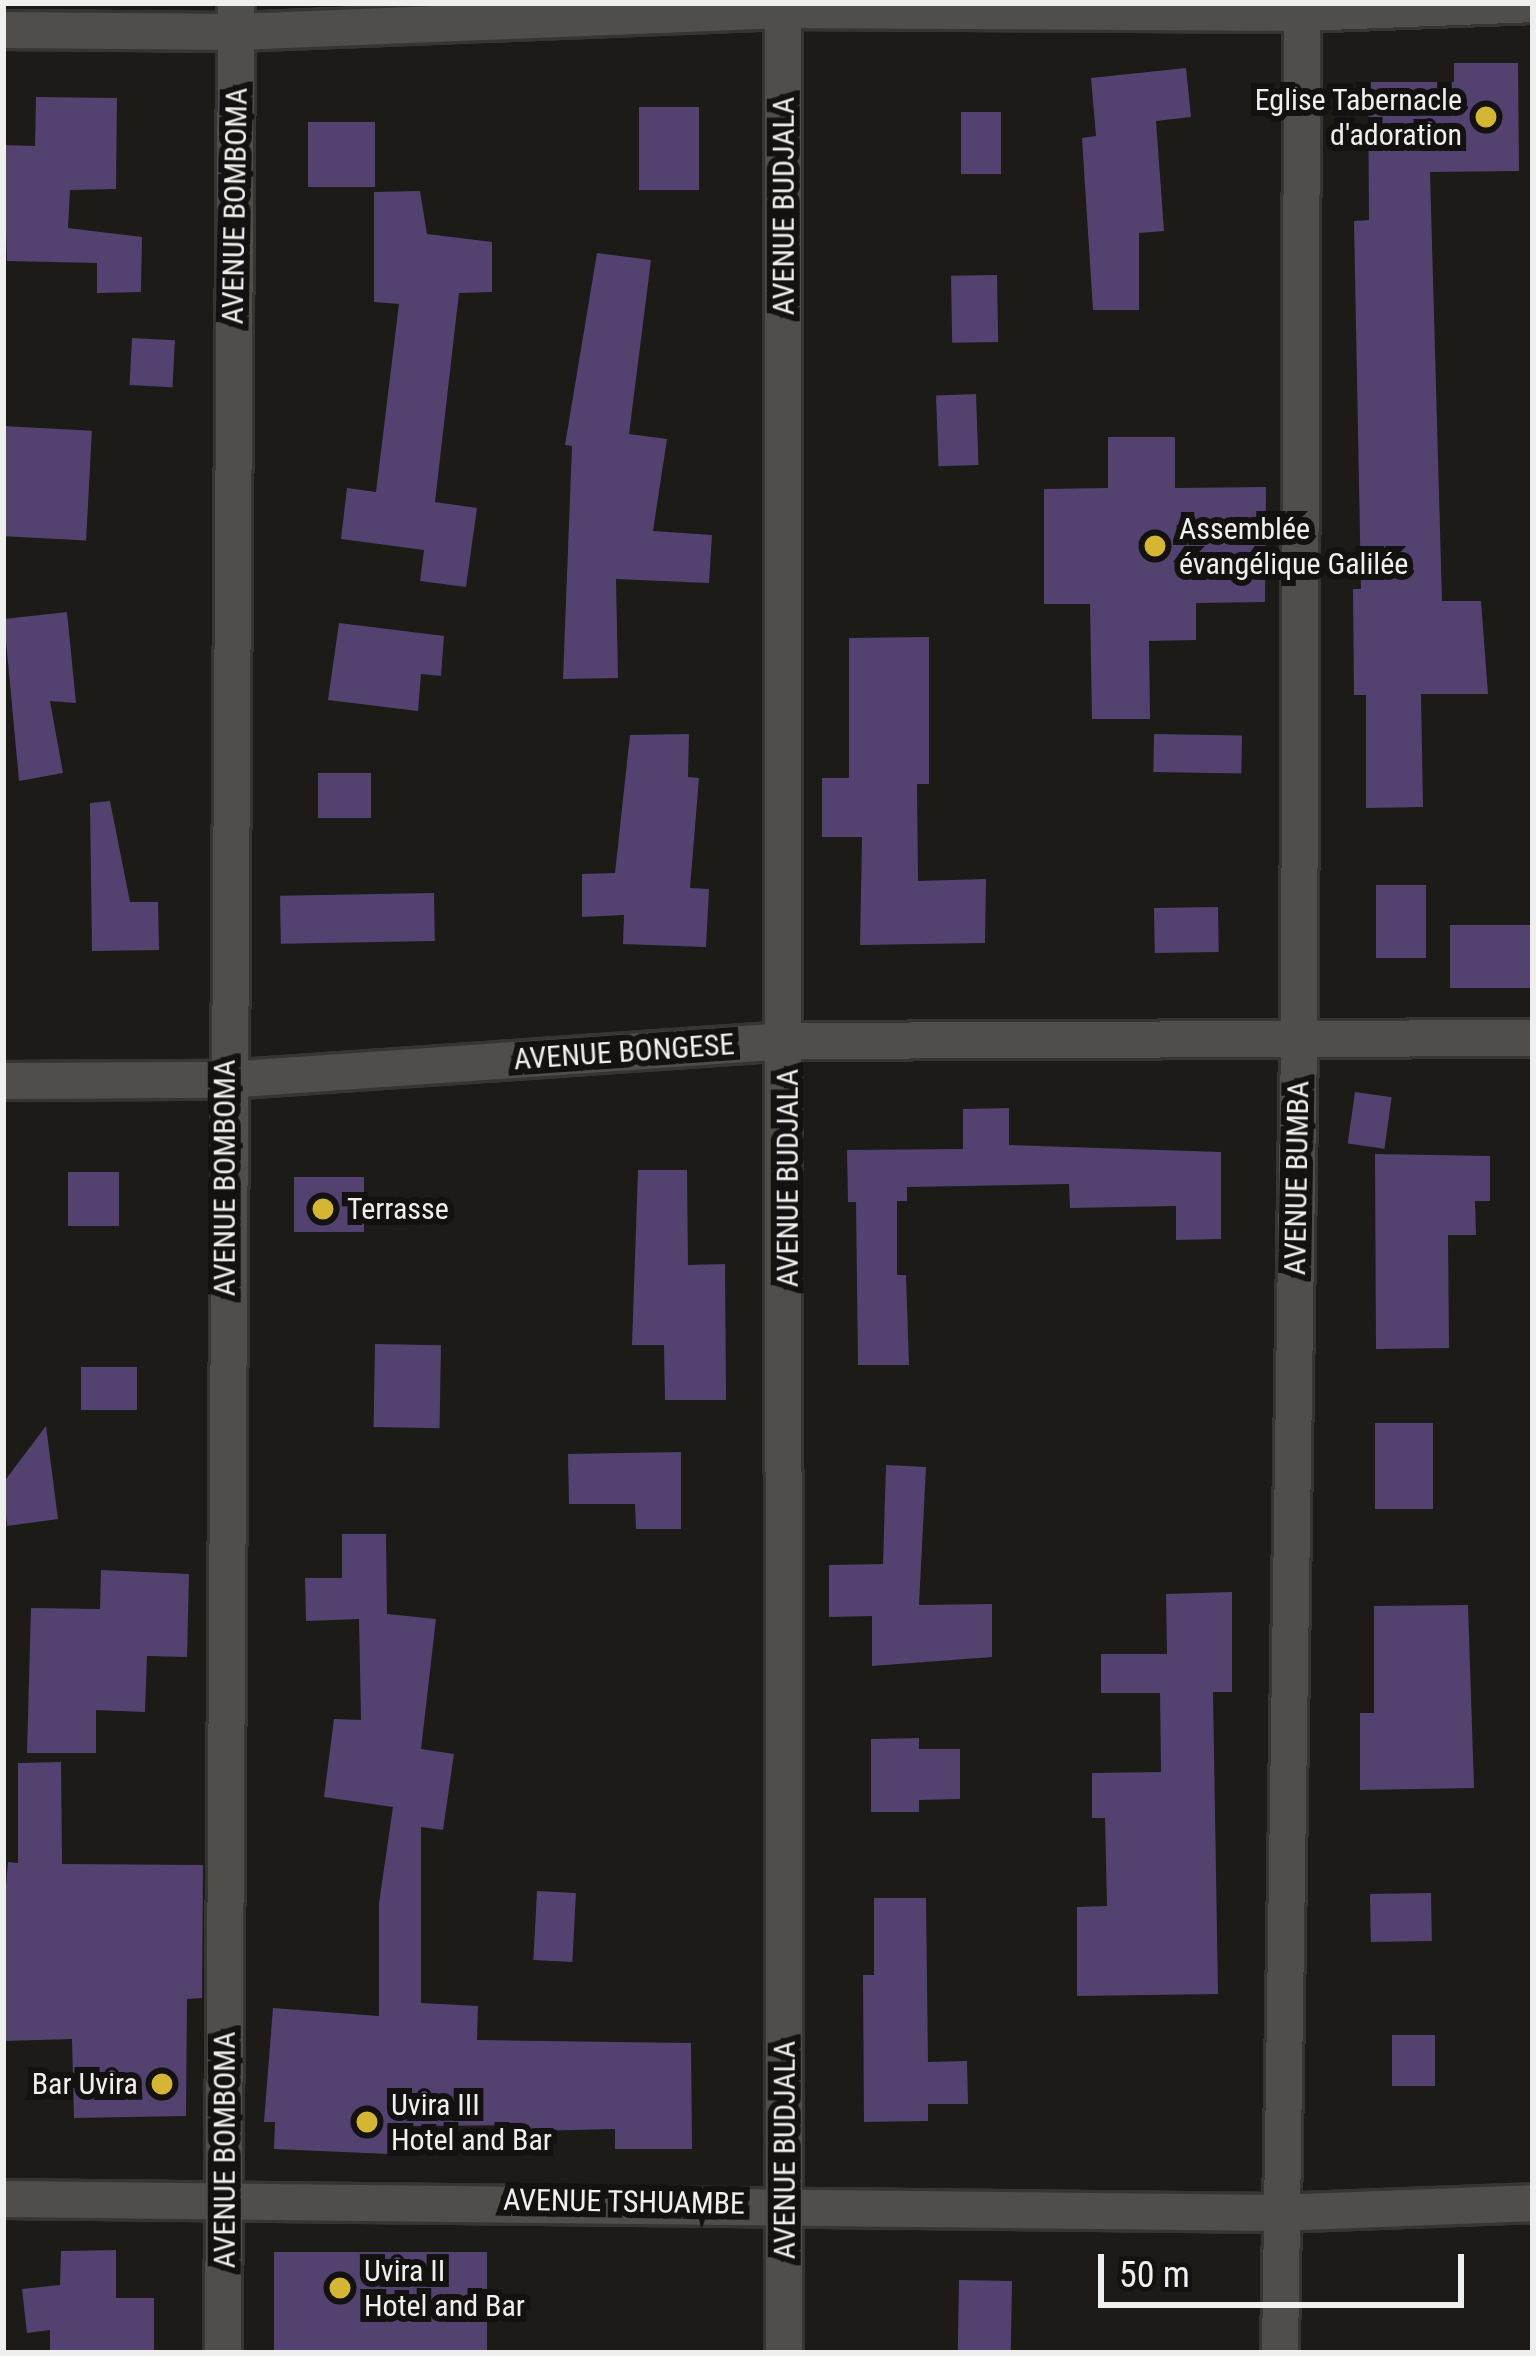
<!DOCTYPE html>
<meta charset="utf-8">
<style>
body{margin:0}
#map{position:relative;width:1536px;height:2356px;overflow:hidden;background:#1c1b18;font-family:"Roboto Condensed",sans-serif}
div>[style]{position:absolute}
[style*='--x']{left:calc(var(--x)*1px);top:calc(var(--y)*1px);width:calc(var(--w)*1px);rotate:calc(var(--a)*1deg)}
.building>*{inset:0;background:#534170;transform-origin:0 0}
.roads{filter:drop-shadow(3px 0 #353533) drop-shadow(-3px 0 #353533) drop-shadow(0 3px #353533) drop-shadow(0 -3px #353533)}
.street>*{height:36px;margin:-18px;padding:0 18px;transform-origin:18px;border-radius:18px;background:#4f4e4b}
.dots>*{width:33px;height:33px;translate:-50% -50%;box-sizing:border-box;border:6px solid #131210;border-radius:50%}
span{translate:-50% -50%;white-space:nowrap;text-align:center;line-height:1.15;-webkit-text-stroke:12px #131210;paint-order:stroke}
.poi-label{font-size:30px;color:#efefed}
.right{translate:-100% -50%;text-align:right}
.left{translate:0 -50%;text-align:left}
.street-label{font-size:30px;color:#efefed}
.frame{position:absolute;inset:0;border:6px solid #efefed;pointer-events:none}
.scale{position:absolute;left:1098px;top:2254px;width:366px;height:54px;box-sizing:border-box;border:6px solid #efefed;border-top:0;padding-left:15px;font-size:36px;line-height:42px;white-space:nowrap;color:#efefed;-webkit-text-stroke:9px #131210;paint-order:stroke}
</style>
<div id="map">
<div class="building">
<i style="clip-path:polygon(1454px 63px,1518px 63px,1519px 171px,1430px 172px,1442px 601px,1481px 601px,1488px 694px,1421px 694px,1423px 807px,1366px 808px,1366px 695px,1354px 695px,1353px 589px,1361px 589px,1354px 221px,1369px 220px,1368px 82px,1454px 82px)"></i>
<i style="clip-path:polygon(1186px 68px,1191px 117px,1156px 121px,1164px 231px,1139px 233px,1139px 310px,1093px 310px,1082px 138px,1096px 136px,1091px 78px)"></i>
<i style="clip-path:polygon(36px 97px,117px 98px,116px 189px,70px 190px,68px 228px,142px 237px,141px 292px,97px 293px,97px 263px,7px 261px,3px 145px,35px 146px)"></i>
<i style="left:639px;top:107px;width:60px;height:83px"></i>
<i style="left:961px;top:112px;width:40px;height:62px"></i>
<i style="left:308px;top:122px;width:67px;height:65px"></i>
<i style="clip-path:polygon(420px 191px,427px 234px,492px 242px,492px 292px,459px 293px,435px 502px,477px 508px,466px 587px,420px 581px,424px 550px,341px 539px,347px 488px,376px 492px,399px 304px,374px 302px,374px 192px)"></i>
<i style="clip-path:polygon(597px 253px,651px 260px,629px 434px,667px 439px,653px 531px,712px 535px,709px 583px,616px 579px,618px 678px,563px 679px,572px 446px,565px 445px)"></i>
<i style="left:997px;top:275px;width:67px;height:46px;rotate:89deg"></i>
<i style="left:132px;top:338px;width:43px;height:47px;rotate:3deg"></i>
<i style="left:976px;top:394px;width:71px;height:40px;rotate:88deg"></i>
<i style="left:3px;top:426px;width:89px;height:110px;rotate:3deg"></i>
<i style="clip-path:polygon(1108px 437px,1175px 437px,1175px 488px,1266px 487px,1265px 602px,1196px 603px,1196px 640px,1149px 641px,1150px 719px,1092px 719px,1090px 604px,1044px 604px,1044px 489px,1108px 488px)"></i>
<i style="clip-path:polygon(67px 612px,76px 703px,50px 701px,63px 773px,19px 781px,4px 619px)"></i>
<i style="clip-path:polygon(339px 623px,444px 636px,441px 676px,421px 674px,418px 711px,328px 700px)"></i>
<i style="clip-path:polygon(929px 637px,929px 784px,917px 784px,918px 881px,986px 879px,985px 943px,860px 945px,862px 837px,822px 837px,822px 778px,849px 778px,849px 638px)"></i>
<i style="clip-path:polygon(689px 734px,688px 777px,699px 778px,690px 888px,709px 889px,706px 947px,623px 944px,624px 915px,582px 917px,582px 874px,615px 873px,630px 735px)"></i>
<i style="left:1154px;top:734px;width:88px;height:38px;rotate:1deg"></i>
<i style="left:318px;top:773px;width:53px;height:45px"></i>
<i style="clip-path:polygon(110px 801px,130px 902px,158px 902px,159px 950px,92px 951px,90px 803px)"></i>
<i style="left:1426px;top:885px;width:73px;height:50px;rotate:90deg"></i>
<i style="left:434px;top:893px;width:48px;height:154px;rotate:89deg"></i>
<i style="left:1218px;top:907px;width:45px;height:64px;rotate:89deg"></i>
<i style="left:1533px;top:925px;width:63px;height:83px;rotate:90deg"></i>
<i style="left:1355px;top:1092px;width:37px;height:52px;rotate:8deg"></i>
<i style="clip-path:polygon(1009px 1108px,1009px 1145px,1221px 1152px,1221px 1239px,1176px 1240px,1176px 1206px,1070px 1208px,1069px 1184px,907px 1187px,907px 1201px,897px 1201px,897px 1275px,906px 1275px,909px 1365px,858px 1365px,856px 1202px,848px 1202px,847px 1150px,963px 1149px,963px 1109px)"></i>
<i style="clip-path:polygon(1375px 1154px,1490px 1156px,1490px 1201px,1475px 1201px,1476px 1235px,1448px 1235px,1449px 1348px,1376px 1349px)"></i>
<i style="clip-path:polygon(638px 1170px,687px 1170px,688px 1265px,725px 1264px,726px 1400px,665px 1400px,664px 1345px,632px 1345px)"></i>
<i style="left:68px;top:1172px;width:51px;height:54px"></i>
<i style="left:364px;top:1177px;width:55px;height:70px;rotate:90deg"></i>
<i style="left:375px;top:1344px;width:66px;height:83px;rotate:1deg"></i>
<i style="left:137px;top:1367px;width:43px;height:56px;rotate:90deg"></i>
<i style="left:1433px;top:1423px;width:86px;height:58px;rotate:90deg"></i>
<i style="clip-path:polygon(46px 1426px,58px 1519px,7px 1526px,3px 1483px)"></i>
<i style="clip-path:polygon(681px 1452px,681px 1529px,636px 1529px,635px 1504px,569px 1504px,568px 1454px)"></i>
<i style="clip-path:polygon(886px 1465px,926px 1467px,919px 1605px,992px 1604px,992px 1657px,872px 1666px,872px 1616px,829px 1617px,829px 1565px,883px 1564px)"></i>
<i style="clip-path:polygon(342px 1534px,386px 1534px,387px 1614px,436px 1619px,421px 1749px,454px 1754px,443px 1830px,421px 1827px,421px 2003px,478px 2006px,477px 2040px,691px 2043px,692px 2149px,615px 2149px,615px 2129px,529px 2131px,529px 2125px,411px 2126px,412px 2155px,274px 2149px,275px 2122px,264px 2122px,273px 2008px,379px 2016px,379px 1903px,393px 1807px,324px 1797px,334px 1719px,361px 1720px,359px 1619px,306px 1621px,305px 1578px,342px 1578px)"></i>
<i style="clip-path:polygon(101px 1570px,189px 1574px,187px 1657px,147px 1656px,145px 1712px,96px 1710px,96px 1753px,27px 1753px,31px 1608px,100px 1609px)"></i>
<i style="clip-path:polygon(1232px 1592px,1232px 1692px,1213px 1692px,1218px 1994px,1077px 1996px,1077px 1907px,1107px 1906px,1105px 1818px,1092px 1818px,1092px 1773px,1161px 1772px,1160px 1693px,1101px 1693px,1101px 1654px,1167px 1654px,1166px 1594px)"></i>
<i style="clip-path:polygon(1468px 1605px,1474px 1788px,1360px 1790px,1360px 1713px,1374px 1713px,1374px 1606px)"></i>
<i style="clip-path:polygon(919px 1738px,919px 1749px,960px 1749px,960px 1799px,919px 1800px,919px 1812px,871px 1812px,871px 1739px)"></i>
<i style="clip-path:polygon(61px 1762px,62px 1864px,203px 1865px,202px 1998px,187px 1999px,186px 2116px,74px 2118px,72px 2039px,3px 2041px,3px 1920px,8px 1862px,18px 1863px,18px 1763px)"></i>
<i style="left:537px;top:1891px;width:39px;height:69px;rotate:3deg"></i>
<i style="left:1431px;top:1893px;width:48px;height:61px;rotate:89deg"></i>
<i style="clip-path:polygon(874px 1898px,926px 1898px,928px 2062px,967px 2061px,968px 2104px,928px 2104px,928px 2121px,864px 2122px,863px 1975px,874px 1975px)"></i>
<i style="left:1435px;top:2035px;width:51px;height:43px;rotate:90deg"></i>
<i style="clip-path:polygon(116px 2250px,116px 2298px,154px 2298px,154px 2353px,50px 2353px,50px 2330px,27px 2333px,22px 2289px,60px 2285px,61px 2251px)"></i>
<i style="left:487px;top:2252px;width:101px;height:213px;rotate:90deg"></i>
<i style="left:959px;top:2280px;width:53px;height:71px;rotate:1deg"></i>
</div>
<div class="roads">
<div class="street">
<i style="--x:783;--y:3;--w:2350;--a:89.98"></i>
<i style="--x:3;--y:30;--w:234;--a:0.5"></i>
<i style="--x:237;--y:32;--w:546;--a:-2.31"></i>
<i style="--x:783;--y:10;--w:519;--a:0.33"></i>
<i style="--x:1302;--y:13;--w:231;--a:-2.2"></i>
<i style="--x:3;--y:1081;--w:222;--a:-0.3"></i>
<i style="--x:225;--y:1080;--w:564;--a:-3.96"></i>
<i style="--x:788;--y:1041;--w:745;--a:-0.23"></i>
<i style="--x:3;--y:2199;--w:1274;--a:0.63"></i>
<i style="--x:1277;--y:2213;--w:256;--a:-2.2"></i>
<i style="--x:223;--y:2353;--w:2350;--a:-89.68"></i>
<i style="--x:1280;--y:2353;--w:1309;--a:-89.17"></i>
<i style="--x:1299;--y:1044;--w:1041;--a:-89.83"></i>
</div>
</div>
<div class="dots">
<i style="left:1486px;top:117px;background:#d5b534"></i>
<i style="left:1155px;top:546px;background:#d5b534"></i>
<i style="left:323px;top:1209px;background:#d5b534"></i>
<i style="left:162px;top:2084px;background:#d5b534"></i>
<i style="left:367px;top:2122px;background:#d5b534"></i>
<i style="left:340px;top:2288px;background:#d5b534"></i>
</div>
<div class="poi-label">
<span class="right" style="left:1462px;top:117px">Eglise Tabernacle<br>d'adoration</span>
<span class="left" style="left:1179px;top:546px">Assemblée<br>évangélique Galilée</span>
<span class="left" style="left:347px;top:1209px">Terrasse</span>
<span class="right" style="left:138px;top:2084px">Bar Uvira</span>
<span class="left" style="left:391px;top:2122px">Uvira III<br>Hotel and Bar</span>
<span class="left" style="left:364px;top:2288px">Uvira II<br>Hotel and Bar</span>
</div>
<div class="street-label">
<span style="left:235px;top:206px;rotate:-89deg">AVENUE BOMBOMA</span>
<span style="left:784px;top:206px;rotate:-90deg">AVENUE BUDJALA</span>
<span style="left:624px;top:1052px;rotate:-4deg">AVENUE BONGESE</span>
<span style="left:225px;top:1178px;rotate:-90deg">AVENUE BOMBOMA</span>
<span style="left:788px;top:1178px;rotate:-90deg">AVENUE BUDJALA</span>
<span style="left:1297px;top:1178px;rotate:-89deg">AVENUE BUMBA</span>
<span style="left:225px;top:2150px;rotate:-90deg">AVENUE BOMBOMA</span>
<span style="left:785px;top:2150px;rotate:-90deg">AVENUE BUDJALA</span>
<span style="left:624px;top:2202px;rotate:1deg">AVENUE TSHUAMBE</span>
</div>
<div class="frame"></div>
<div class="scale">50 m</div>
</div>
